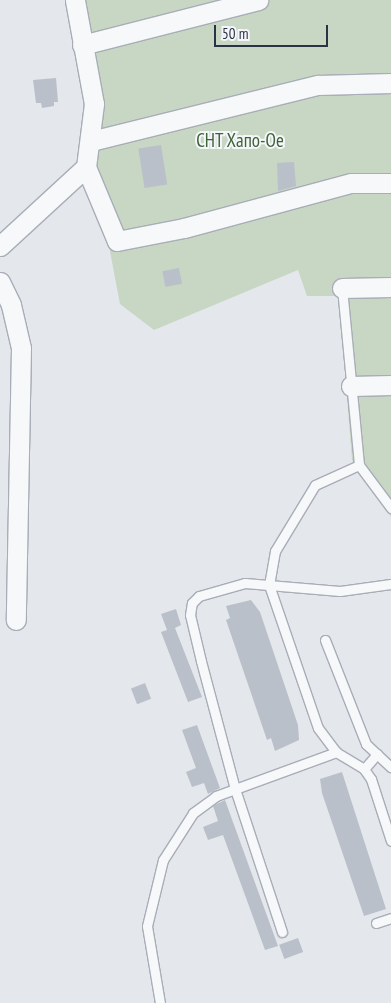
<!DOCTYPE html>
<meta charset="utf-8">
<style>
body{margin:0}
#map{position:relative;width:391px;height:1003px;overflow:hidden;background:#e4e7ec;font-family:"PT Sans Narrow",sans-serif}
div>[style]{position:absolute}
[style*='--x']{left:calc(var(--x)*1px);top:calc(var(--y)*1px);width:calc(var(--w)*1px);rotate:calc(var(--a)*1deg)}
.green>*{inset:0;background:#c8d6c4}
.building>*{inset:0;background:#bac0ca;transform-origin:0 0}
.roads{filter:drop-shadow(1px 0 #a8adb7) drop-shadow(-1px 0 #a8adb7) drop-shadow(0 1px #a8adb7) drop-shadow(0 -1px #a8adb7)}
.lane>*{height:9px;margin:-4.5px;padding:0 4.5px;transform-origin:4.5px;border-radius:4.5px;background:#f7f8fa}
.street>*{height:19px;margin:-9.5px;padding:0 9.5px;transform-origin:9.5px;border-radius:9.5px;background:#f7f8fa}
span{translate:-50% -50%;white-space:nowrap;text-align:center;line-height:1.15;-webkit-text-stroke:4px #f4f6f9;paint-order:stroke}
.park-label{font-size:19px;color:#3e6237}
.scale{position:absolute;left:214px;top:25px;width:114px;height:22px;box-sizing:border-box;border:2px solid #2a3346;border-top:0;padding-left:6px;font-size:15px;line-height:18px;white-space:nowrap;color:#2a3346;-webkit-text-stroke:4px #f4f6f9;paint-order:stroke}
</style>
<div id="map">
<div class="green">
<i style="clip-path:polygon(81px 0,391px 0,391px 517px,352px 460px,339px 296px,307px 296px,298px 270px,154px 330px,120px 304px,94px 167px)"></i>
</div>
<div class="building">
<i style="clip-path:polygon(56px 78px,58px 102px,54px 102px,54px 106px,42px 108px,41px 103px,36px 103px,33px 80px)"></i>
<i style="left:161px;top:145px;width:40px;height:23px;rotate:81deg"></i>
<i style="clip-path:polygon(294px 162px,296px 186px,278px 191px,277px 163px)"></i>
<i style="left:179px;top:268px;width:16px;height:17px;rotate:79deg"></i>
<i style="clip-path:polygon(251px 600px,260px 612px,298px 725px,299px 740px,275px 751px,271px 738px,267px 740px,226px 620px,230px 618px,226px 606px)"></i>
<i style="clip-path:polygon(176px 609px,181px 625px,175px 628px,202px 697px,188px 702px,161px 632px,167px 630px,161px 614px)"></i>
<i style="left:145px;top:683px;width:17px;height:15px;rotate:69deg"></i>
<i style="clip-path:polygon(197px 725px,220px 788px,208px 794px,204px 783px,192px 787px,186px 772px,196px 768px,182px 730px)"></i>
<i style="clip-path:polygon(342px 772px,386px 909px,364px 916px,322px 793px,320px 779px)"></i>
<i style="clip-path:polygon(225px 800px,278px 946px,265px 950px,223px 835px,208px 840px,203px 827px,218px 821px,213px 806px)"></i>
<i style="left:298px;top:938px;width:15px;height:20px;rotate:70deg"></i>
</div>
<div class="roads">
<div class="lane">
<i style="--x:342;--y:288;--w:178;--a:84.5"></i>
<i style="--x:359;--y:465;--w:54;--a:53.3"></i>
<i style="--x:359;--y:465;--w:48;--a:155.6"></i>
<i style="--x:315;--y:485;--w:77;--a:121.2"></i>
<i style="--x:275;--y:551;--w:35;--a:100"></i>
<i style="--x:269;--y:585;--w:151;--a:71.1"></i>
<i style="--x:318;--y:728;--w:30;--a:53"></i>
<i style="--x:336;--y:752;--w:33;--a:31"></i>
<i style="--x:364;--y:769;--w:12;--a:55"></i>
<i style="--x:371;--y:779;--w:65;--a:72.1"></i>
<i style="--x:325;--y:640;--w:112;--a:68.5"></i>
<i style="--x:366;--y:744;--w:34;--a:43"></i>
<i style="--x:364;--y:769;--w:20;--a:-49"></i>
<i style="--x:376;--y:923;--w:16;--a:-18"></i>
<i style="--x:282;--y:932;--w:151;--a:-108.2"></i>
<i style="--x:235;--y:789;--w:132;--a:-104.9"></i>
<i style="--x:201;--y:661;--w:47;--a:-103.4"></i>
<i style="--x:190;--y:615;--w:12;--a:-81"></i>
<i style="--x:192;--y:603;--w:10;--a:-45"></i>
<i style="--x:199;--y:596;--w:48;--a:-15.8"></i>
<i style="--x:245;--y:583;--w:95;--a:4.8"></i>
<i style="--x:340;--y:591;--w:51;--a:-7.8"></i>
<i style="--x:160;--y:1003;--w:78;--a:-99.6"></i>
<i style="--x:147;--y:926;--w:68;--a:-76.4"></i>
<i style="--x:163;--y:860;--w:56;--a:-57.4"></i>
<i style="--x:193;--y:813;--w:29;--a:-36"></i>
<i style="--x:216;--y:796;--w:128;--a:-20.1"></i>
</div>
<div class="street">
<i style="--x:82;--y:45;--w:182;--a:-14.3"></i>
<i style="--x:91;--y:141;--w:234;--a:-13.9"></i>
<i style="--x:318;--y:85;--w:73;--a:-1.6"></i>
<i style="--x:86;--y:167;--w:80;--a:67.3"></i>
<i style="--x:117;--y:241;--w:68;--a:-11"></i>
<i style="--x:184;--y:228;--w:173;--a:-15.1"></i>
<i style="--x:351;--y:183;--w:40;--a:0"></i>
<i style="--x:0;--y:246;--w:117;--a:-42.6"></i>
<i style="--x:86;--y:167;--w:64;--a:-82.8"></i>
<i style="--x:94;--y:104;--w:106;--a:-100.4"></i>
<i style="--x:0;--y:282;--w:25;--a:64"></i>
<i style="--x:11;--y:305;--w:44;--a:76.9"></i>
<i style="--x:21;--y:348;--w:272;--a:91.1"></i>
<i style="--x:342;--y:288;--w:49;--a:-1.2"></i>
<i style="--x:351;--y:386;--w:40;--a:-1.4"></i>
</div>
</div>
<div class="park-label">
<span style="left:240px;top:141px">СНТ Хапо-Ое</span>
</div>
<div class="scale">50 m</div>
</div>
